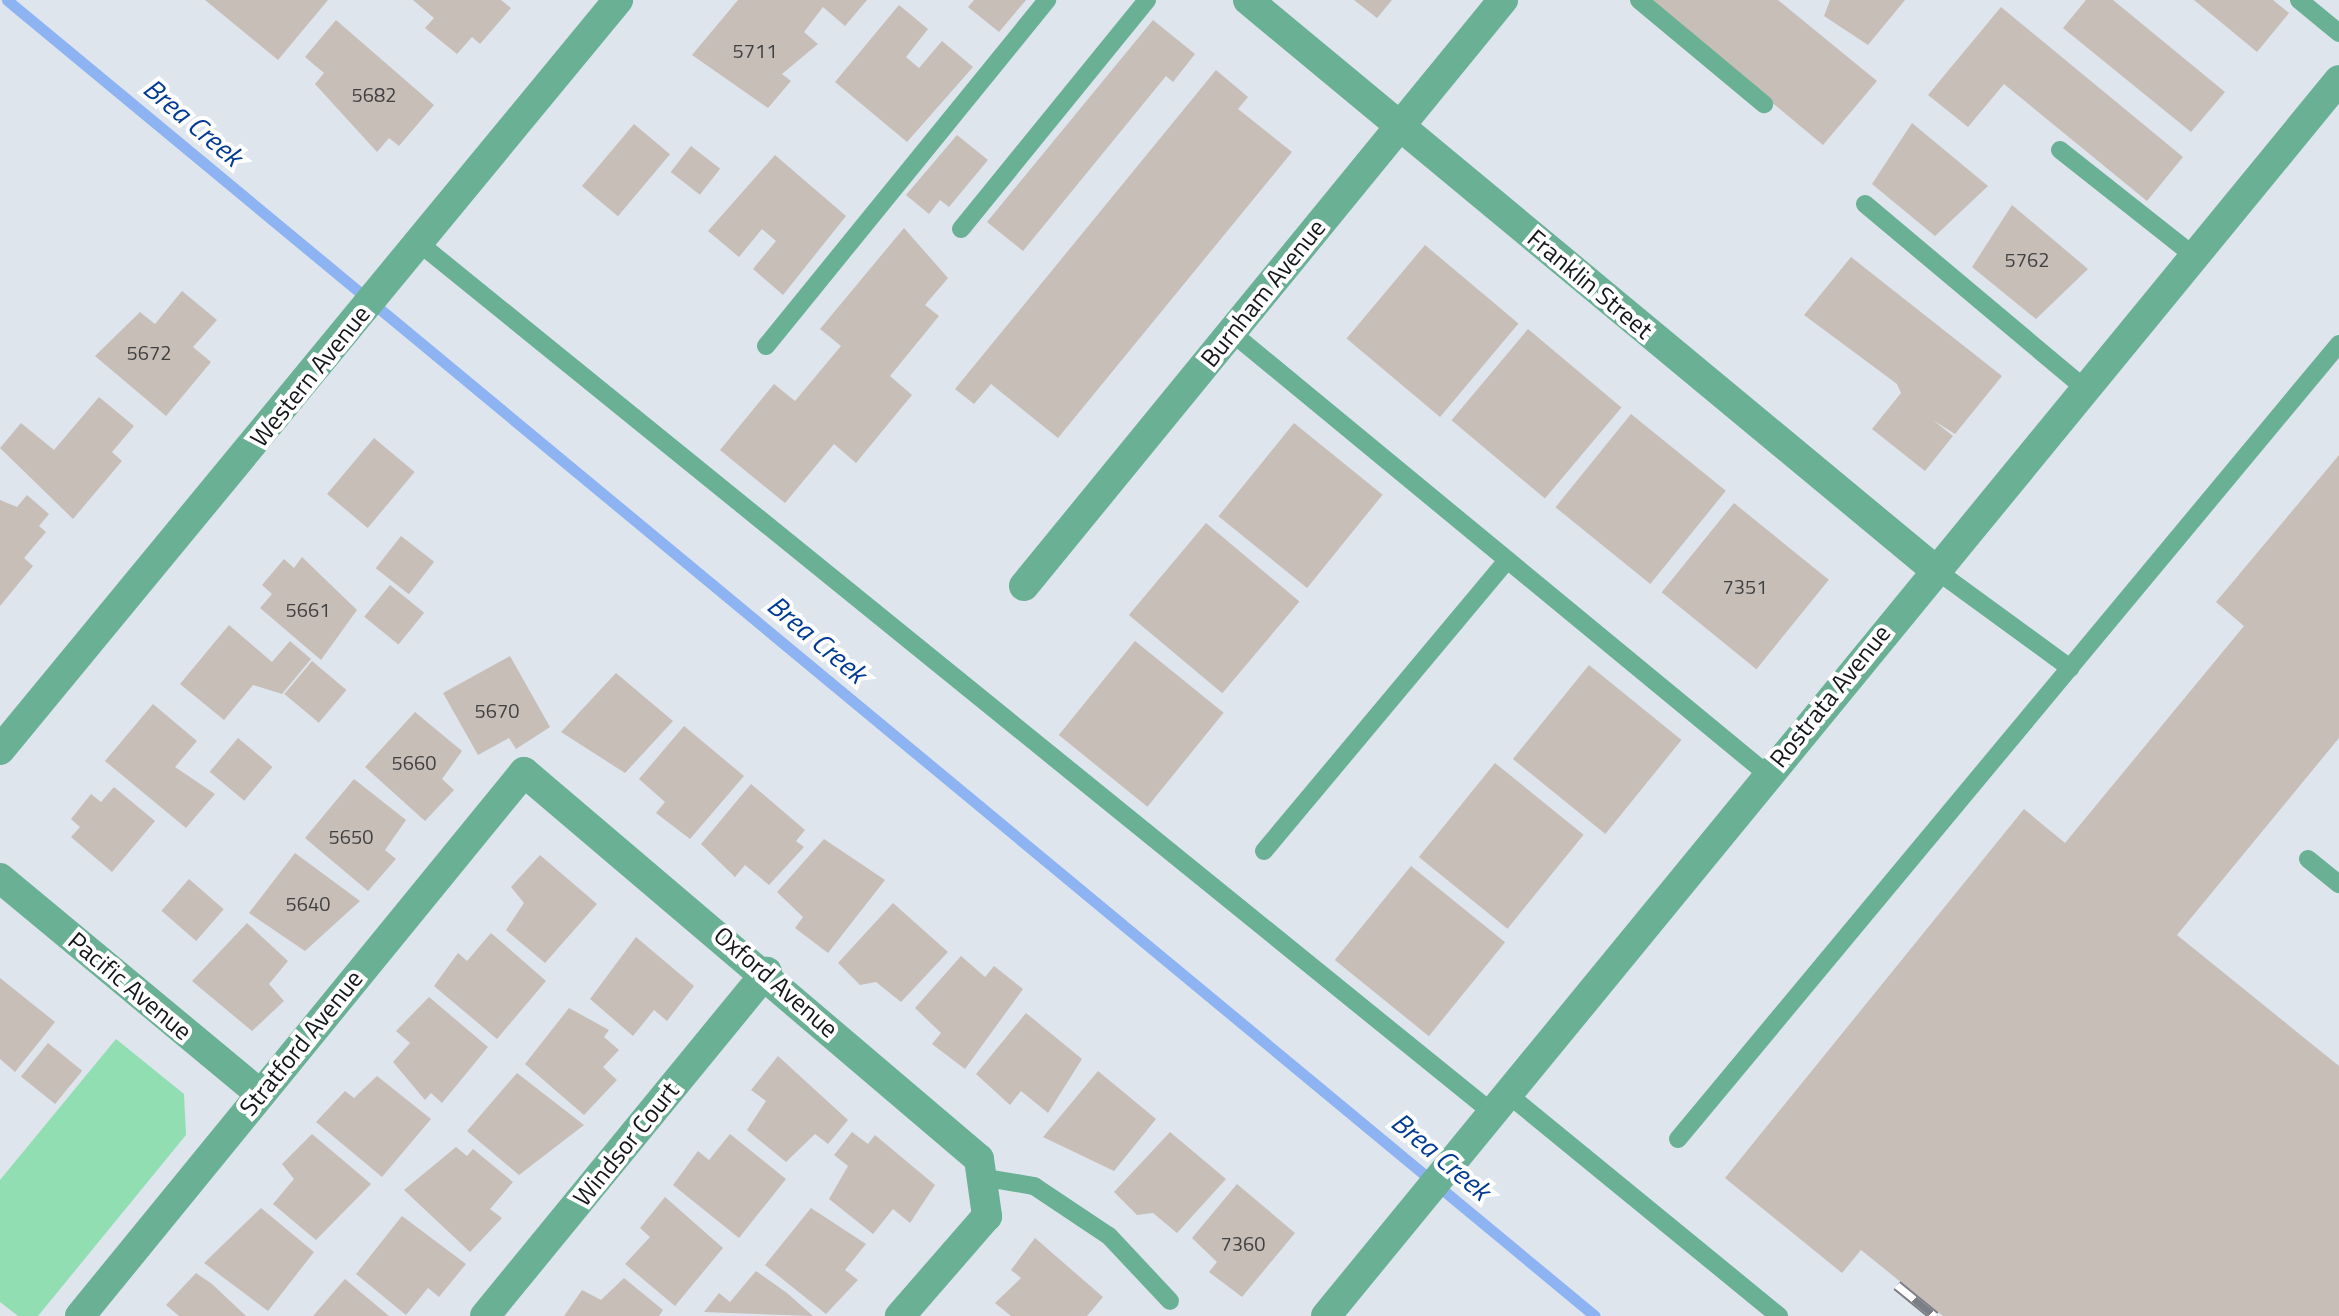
<!DOCTYPE html>
<style>
body{margin:0}
#map{position:relative;width:2339px;height:1316px;overflow:hidden;background:#dee5ed;font-family:"Titillium Web",sans-serif}
div>[style]{position:absolute}
[style*='--x']{left:calc(var(--x)*1px);top:calc(var(--y)*1px);width:calc(var(--w)*1px);rotate:calc(var(--a)*1deg)}
.green>*{inset:0;background:#92deb3}
.stream>*{height:11px;margin:-5.5px;padding:0 5.5px;transform-origin:5.5px;border-radius:5.5px;background:#8db3f2}
.building>*{inset:0;background:#c7beb8;transform-origin:0 0}
.service>*{height:18px;margin:-9px;padding:0 9px;transform-origin:9px;border-radius:9px;background:#69b094}
.minor>*{height:30px;margin:-15px;padding:0 15px;transform-origin:15px;border-radius:15px;background:#69b094}
.tertiary>*{height:30px;margin:-15px;padding:0 15px;transform-origin:15px;border-radius:15px;background:#69b094}
.rail>*{height:11px;margin-top:-5.5px;transform-origin:0;background:repeating-linear-gradient(90deg,#fff 0 22px,#7b7f85 0 44px);box-sizing:border-box;border-block:2px solid #7b7f85}
span{translate:-50% -50%;white-space:nowrap;text-align:center;line-height:1.15;-webkit-text-stroke:8px #fff;paint-order:stroke}
.number-label{font-size:20px;color:#414041}
.number-label span{-webkit-text-stroke-width:0}
.street-label{font-size:25px;color:#141619}
.water-label{font-size:28px;color:#013a92;font-style:italic}
</style>
<div id="map">
<div class="green">
<i style="clip-path:polygon(116px 1039px,184px 1094px,186px 1135px,38px 1316px,18px 1316px,0 1302px,0 1180px)"></i>
</div>
<div class="stream">
<i style="--x:7;--y:0;--w:2062;--a:39.65"></i>
</div>
<div class="building">
<i style="clip-path:polygon(205px 0,328px 0,278px 60px)"></i>
<i style="clip-path:polygon(413px 0,501px 0,511px 8px,480px 44px,472px 37px,457px 54px,425px 28px,434px 18px)"></i>
<i style="clip-path:polygon(738px 0,867px 0,845px 26px,823px 7px,804px 32px,818px 44px,782px 74px,791px 81px,768px 108px,692px 55px)"></i>
<i style="clip-path:polygon(974px 0,1026px 0,999px 32px,968px 7px)"></i>
<i style="clip-path:polygon(1354px 0,1392px 0,1377px 18px)"></i>
<i style="clip-path:polygon(1649px 0,1778px 0,1877px 81px,1823px 145px)"></i>
<i style="clip-path:polygon(1830px 0,1905px 0,1868px 45px,1824px 16px)"></i>
<i style="clip-path:polygon(2086px 0,2113px 0,2225px 92px,2191px 132px,2063px 28px)"></i>
<i style="clip-path:polygon(2194px 0,2273px 0,2289px 13px,2257px 52px)"></i>
<i style="clip-path:polygon(899px 5px,928px 29px,906px 57px,919px 68px,942px 41px,973px 67px,907px 142px,835px 82px)"></i>
<i style="clip-path:polygon(2001px 7px,2183px 157px,2147px 201px,2004px 84px,1968px 127px,1928px 95px)"></i>
<i style="clip-path:polygon(336px 20px,434px 105px,399px 146px,389px 138px,377px 152px,315px 84px,324px 73px,305px 57px)"></i>
<i style="clip-path:polygon(1153px 20px,1195px 54px,1173px 82px,1166px 76px,1023px 251px,987px 222px)"></i>
<i style="clip-path:polygon(1216px 70px,1248px 97px,1238px 109px,1292px 152px,1058px 438px,991px 384px,974px 404px,955px 389px)"></i>
<i style="clip-path:polygon(1912px 123px,1988px 186px,1935px 236px,1872px 184px)"></i>
<i style="left:634px;top:124px;width:47px;height:81px;rotate:40deg"></i>
<i style="clip-path:polygon(957px 135px,988px 160px,949px 207px,940px 200px,929px 214px,906px 195px)"></i>
<i style="left:691px;top:146px;width:37px;height:33px;rotate:38deg"></i>
<i style="clip-path:polygon(775px 155px,846px 216px,783px 295px,753px 269px,776px 241px,762px 229px,739px 257px,708px 231px)"></i>
<i style="clip-path:polygon(2012px 205px,2088px 269px,2036px 319px,1972px 267px)"></i>
<i style="clip-path:polygon(904px 228px,948px 278px,925px 305px,939px 316px,890px 376px,912px 395px,856px 463px,834px 444px,785px 503px,720px 450px,774px 384px,795px 401px,841px 346px,820px 329px)"></i>
<i style="left:1425px;top:245px;width:122px;height:122px;rotate:40deg"></i>
<i style="clip-path:polygon(1851px 257px,2002px 376px,1955px 434px,1933px 420px,1953px 436px,1925px 471px,1872px 429px,1901px 393px,1897px 384px,1804px 315px)"></i>
<i style="clip-path:polygon(182px 291px,217px 320px,193px 347px,211px 362px,166px 416px,95px 356px,140px 312px,155px 324px)"></i>
<i style="left:1528px;top:329px;width:122px;height:119px;rotate:40deg"></i>
<i style="clip-path:polygon(99px 397px,134px 426px,112px 452px,122px 461px,73px 519px,0 448px,21px 423px,54px 450px)"></i>
<i style="left:1631px;top:414px;width:122px;height:120px;rotate:39deg"></i>
<i style="left:1294px;top:423px;width:114px;height:120px;rotate:39deg"></i>
<i style="left:374px;top:438px;width:53px;height:73px;rotate:40deg"></i>
<i style="clip-path:polygon(2339px 455px,2339px 738px,2177px 935px,2339px 1066px,2339px 1316px,1943px 1316px,1861px 1250px,1842px 1273px,1725px 1178px,2024px 809px,2065px 843px,2244px 626px,2216px 602px)"></i>
<i style="clip-path:polygon(27px 495px,49px 514px,39px 526px,46px 532px,24px 558px,33px 566px,0 606px,0 500px,17px 507px)"></i>
<i style="left:1734px;top:503px;width:122px;height:115px;rotate:39deg"></i>
<i style="left:1206px;top:523px;width:122px;height:120px;rotate:40deg"></i>
<i style="left:401px;top:536px;width:42px;height:41px;rotate:38deg"></i>
<i style="clip-path:polygon(302px 557px,357px 610px,321px 660px,260px 608px,272px 594px,262px 585px,284px 559px,294px 568px)"></i>
<i style="left:390px;top:585px;width:44px;height:41px;rotate:39deg"></i>
<i style="clip-path:polygon(229px 625px,272px 662px,290px 641px,311px 659px,282px 694px,253px 685px,224px 720px,180px 684px)"></i>
<i style="left:1135px;top:641px;width:114px;height:121px;rotate:39deg"></i>
<i style="clip-path:polygon(510px 656px,550px 727px,516px 749px,509px 738px,478px 755px,443px 693px)"></i>
<i style="left:312px;top:661px;width:45px;height:43px;rotate:40deg"></i>
<i style="left:1589px;top:665px;width:119px;height:121px;rotate:39deg"></i>
<i style="clip-path:polygon(616px 673px,673px 721px,625px 773px,561px 732px)"></i>
<i style="clip-path:polygon(153px 704px,197px 741px,175px 767px,215px 794px,186px 828px,105px 761px)"></i>
<i style="clip-path:polygon(415px 712px,462px 751px,442px 779px,454px 790px,425px 821px,365px 767px)"></i>
<i style="clip-path:polygon(684px 726px,744px 776px,690px 839px,656px 813px,665px 802px,639px 779px)"></i>
<i style="left:238px;top:738px;width:45px;height:44px;rotate:40deg"></i>
<i style="left:1495px;top:763px;width:114px;height:121px;rotate:39deg"></i>
<i style="clip-path:polygon(354px 779px,406px 820px,385px 850px,396px 859px,368px 891px,305px 838px)"></i>
<i style="clip-path:polygon(751px 784px,805px 830px,796px 841px,804px 847px,769px 885px,745px 865px,735px 877px,701px 844px)"></i>
<i style="clip-path:polygon(114px 787px,155px 821px,112px 872px,71px 837px,80px 827px,71px 819px,91px 794px,101px 802px)"></i>
<i style="clip-path:polygon(824px 839px,885px 880px,828px 953px,795px 928px,803px 917px,777px 892px)"></i>
<i style="clip-path:polygon(295px 853px,360px 901px,305px 951px,249px 913px)"></i>
<i style="clip-path:polygon(540px 855px,597px 904px,545px 963px,506px 930px,524px 903px,511px 887px)"></i>
<i style="left:1411px;top:866px;width:121px;height:121px;rotate:39deg"></i>
<i style="left:189px;top:879px;width:46px;height:42px;rotate:41deg"></i>
<i style="clip-path:polygon(893px 903px,948px 952px,901px 1002px,876px 982px,860px 985px,838px 963px)"></i>
<i style="clip-path:polygon(247px 923px,288px 961px,269px 984px,284px 1001px,252px 1031px,192px 981px)"></i>
<i style="clip-path:polygon(491px 933px,546px 981px,497px 1039px,434px 986px,458px 953px,467px 961px)"></i>
<i style="clip-path:polygon(636px 937px,694px 986px,667px 1021px,654px 1010px,633px 1036px,590px 999px)"></i>
<i style="clip-path:polygon(961px 956px,985px 977px,994px 966px,1023px 989px,965px 1069px,932px 1044px,941px 1033px,915px 1008px)"></i>
<i style="clip-path:polygon(0 978px,55px 1022px,15px 1072px,0 1059px)"></i>
<i style="clip-path:polygon(429px 997px,488px 1047px,442px 1103px,431px 1093px,425px 1100px,393px 1062px,410px 1043px,396px 1031px)"></i>
<i style="clip-path:polygon(569px 1008px,609px 1030px,604px 1037px,619px 1050px,603px 1067px,617px 1080px,584px 1115px,525px 1064px)"></i>
<i style="clip-path:polygon(1026px 1013px,1082px 1059px,1048px 1113px,1021px 1091px,1010px 1105px,976px 1074px)"></i>
<i style="left:48px;top:1043px;width:44px;height:43px;rotate:39deg"></i>
<i style="clip-path:polygon(778px 1056px,848px 1120px,828px 1144px,815px 1134px,786px 1162px,747px 1130px,766px 1101px,751px 1090px)"></i>
<i style="clip-path:polygon(1098px 1071px,1156px 1119px,1114px 1171px,1043px 1137px)"></i>
<i style="clip-path:polygon(517px 1073px,584px 1125px,519px 1175px,467px 1131px)"></i>
<i style="clip-path:polygon(377px 1076px,431px 1119px,382px 1177px,316px 1122px,345px 1091px,354px 1098px)"></i>
<i style="clip-path:polygon(852px 1132px,868px 1144px,875px 1135px,935px 1185px,910px 1223px,893px 1209px,873px 1234px,829px 1199px,848px 1166px,834px 1155px)"></i>
<i style="clip-path:polygon(1170px 1132px,1226px 1179px,1177px 1233px,1153px 1213px,1137px 1215px,1114px 1192px)"></i>
<i style="clip-path:polygon(312px 1134px,371px 1184px,316px 1240px,273px 1204px,294px 1179px,282px 1164px)"></i>
<i style="clip-path:polygon(730px 1134px,786px 1179px,739px 1238px,673px 1185px,698px 1151px,709px 1160px)"></i>
<i style="clip-path:polygon(456px 1147px,467px 1156px,473px 1149px,513px 1182px,490px 1209px,502px 1218px,470px 1252px,404px 1190px)"></i>
<i style="clip-path:polygon(1237px 1184px,1295px 1233px,1242px 1297px,1209px 1272px,1217px 1262px,1192px 1238px)"></i>
<i style="clip-path:polygon(665px 1197px,723px 1248px,675px 1306px,625px 1264px,650px 1237px,640px 1228px)"></i>
<i style="clip-path:polygon(261px 1208px,314px 1252px,268px 1311px,204px 1263px)"></i>
<i style="clip-path:polygon(811px 1208px,866px 1244px,845px 1270px,858px 1280px,826px 1314px,765px 1265px)"></i>
<i style="clip-path:polygon(402px 1216px,466px 1264px,439px 1297px,428px 1288px,406px 1315px,356px 1274px)"></i>
<i style="clip-path:polygon(1035px 1238px,1103px 1297px,1087px 1316px,1011px 1316px,995px 1303px,1021px 1278px,1011px 1270px)"></i>
<i style="clip-path:polygon(756px 1271px,787px 1293px,813px 1316px,704px 1312px,719px 1293px,730px 1302px)"></i>
<i style="clip-path:polygon(196px 1273px,212px 1284px,246px 1316px,179px 1316px,166px 1305px)"></i>
<i style="clip-path:polygon(624px 1278px,663px 1310px,659px 1316px,564px 1316px,582px 1290px,601px 1300px)"></i>
<i style="clip-path:polygon(345px 1279px,389px 1316px,313px 1316px)"></i>
</div>
<div class="service">
<i style="--x:1639;--y:0;--w:163;--a:39.8"></i>
<i style="--x:2299;--y:0;--w:52;--a:39.5"></i>
<i style="--x:2060;--y:150;--w:169;--a:38.3"></i>
<i style="--x:1865;--y:204;--w:285;--a:40"></i>
<i style="--x:961;--y:229;--w:295;--a:-50.9"></i>
<i style="--x:419;--y:243;--w:1384;--a:39.02"></i>
<i style="--x:1231;--y:332;--w:695;--a:39.51"></i>
<i style="--x:766;--y:346;--w:446;--a:-50.9"></i>
<i style="--x:1933;--y:568;--w:170;--a:36.1"></i>
<i style="--x:1264;--y:851;--w:379;--a:-50.1"></i>
<i style="--x:2308;--y:859;--w:40;--a:39"></i>
<i style="--x:1509;--y:1095;--w:349;--a:39.3"></i>
<i style="--x:1678;--y:1139;--w:1034;--a:-50.26"></i>
<i style="--x:981;--y:1177;--w:54;--a:9.6"></i>
<i style="--x:1034;--y:1186;--w:90;--a:33.7"></i>
<i style="--x:1109;--y:1236;--w:89;--a:46.8"></i>
</div>
<div class="minor">
<i style="--x:1248;--y:0;--w:890;--a:39.67"></i>
<i style="--x:1024;--y:586;--w:757;--a:-50.74"></i>
<i style="--x:0;--y:878;--w:337;--a:39.7"></i>
<i style="--x:80;--y:1316;--w:702;--a:-50.78"></i>
<i style="--x:524;--y:772;--w:597;--a:40.38"></i>
<i style="--x:979;--y:1159;--w:58;--a:82"></i>
<i style="--x:987;--y:1216;--w:133;--a:131"></i>
<i style="--x:485;--y:1316;--w:445;--a:-50.7"></i>
<i style="--x:1326;--y:1316;--w:1598;--a:-50.66"></i>
</div>
<div class="tertiary">
<i style="--x:0;--y:750;--w:972;--a:-50.51"></i>
</div>
<div class="rail">
<i style="--x:1897;--y:1285;--w:49;--a:39.2"></i>
</div>
<div class="number-label">
<span style="left:755px;top:50px">5711</span>
<span style="left:374px;top:94px">5682</span>
<span style="left:2027px;top:259px">5762</span>
<span style="left:149px;top:352px">5672</span>
<span style="left:1745px;top:586px">7351</span>
<span style="left:308px;top:609px">5661</span>
<span style="left:497px;top:710px">5670</span>
<span style="left:414px;top:762px">5660</span>
<span style="left:351px;top:836px">5650</span>
<span style="left:308px;top:903px">5640</span>
<span style="left:1243px;top:1243px">7360</span>
</div>
<div class="street-label">
<span style="left:1590px;top:284px;rotate:40deg">Franklin Street</span>
<span style="left:1263px;top:293px;rotate:-51deg">Burnham Avenue</span>
<span style="left:310px;top:376px;rotate:-51deg">Western Avenue</span>
<span style="left:1830px;top:696px;rotate:-51deg">Rostrata Avenue</span>
<span style="left:776px;top:982px;rotate:41deg">Oxford Avenue</span>
<span style="left:130px;top:986px;rotate:40deg">Pacific Avenue</span>
<span style="left:301px;top:1043px;rotate:-51deg">Stratford Avenue</span>
<span style="left:626px;top:1144px;rotate:-51deg">Windsor Court</span>
</div>
<div class="water-label">
<span style="left:193px;top:122px;rotate:40deg">Brea Creek</span>
<span style="left:817px;top:639px;rotate:40deg">Brea Creek</span>
<span style="left:1441px;top:1156px;rotate:40deg">Brea Creek</span>
</div>
</div>
